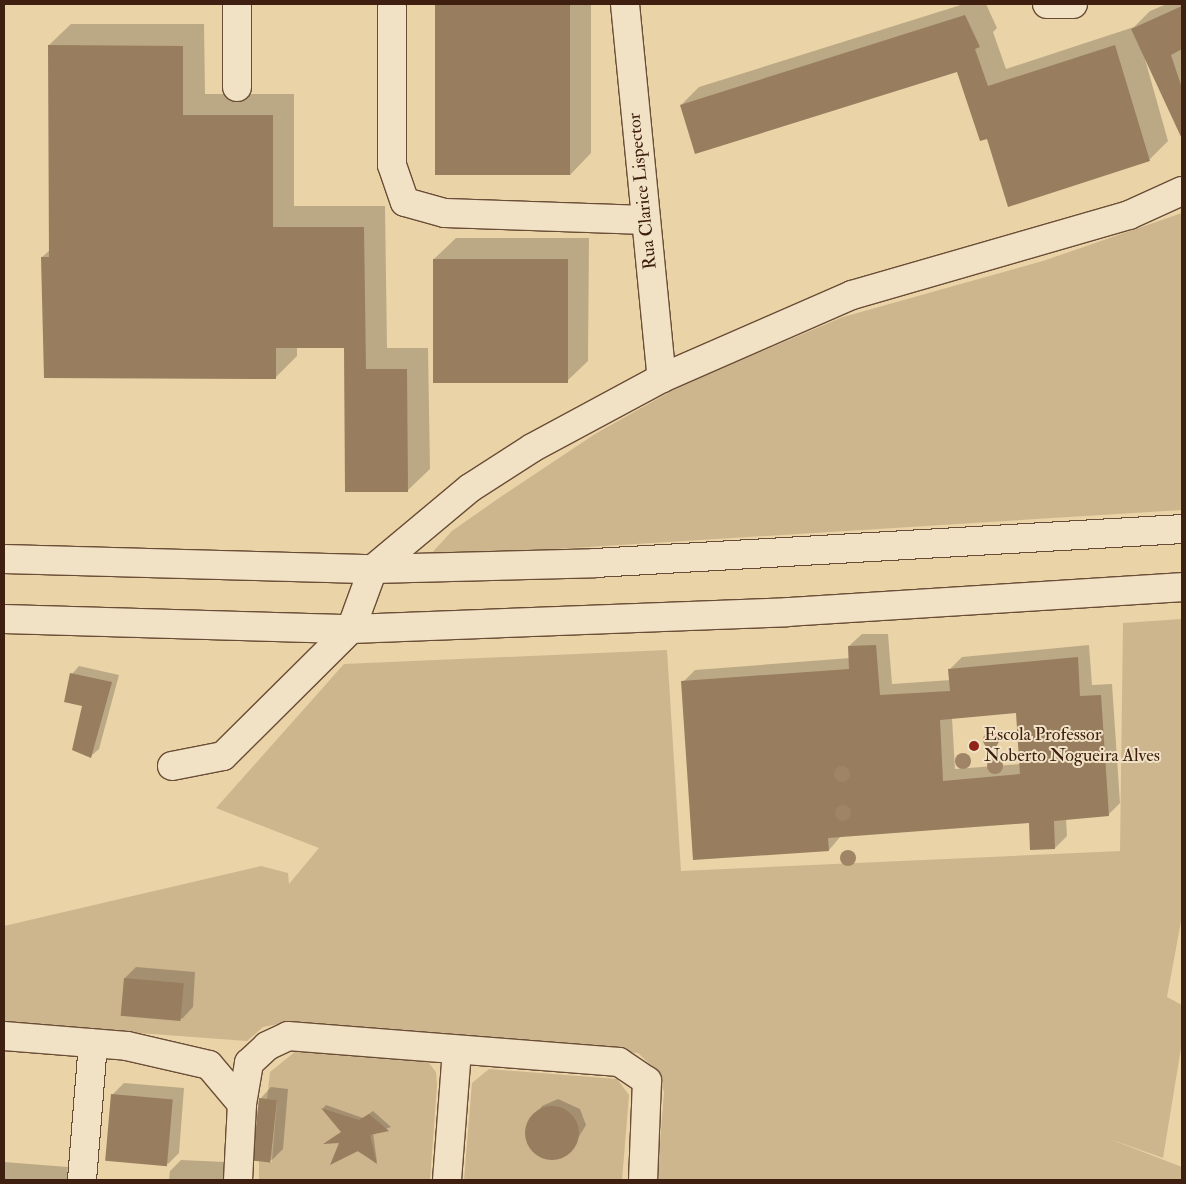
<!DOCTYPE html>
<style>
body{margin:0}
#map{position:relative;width:1186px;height:1184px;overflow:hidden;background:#ead3a7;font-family:"IM FELL Double Pica",serif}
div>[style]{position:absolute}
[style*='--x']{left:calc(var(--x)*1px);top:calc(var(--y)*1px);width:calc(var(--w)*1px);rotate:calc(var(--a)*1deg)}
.green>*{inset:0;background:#cdb58d}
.shadow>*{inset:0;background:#0003}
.building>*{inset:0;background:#987d5f;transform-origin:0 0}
.round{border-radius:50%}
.roads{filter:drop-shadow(1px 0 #6a4d36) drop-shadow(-1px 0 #6a4d36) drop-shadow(0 1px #6a4d36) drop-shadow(0 -1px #6a4d36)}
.minor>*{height:28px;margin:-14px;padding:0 14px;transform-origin:14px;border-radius:14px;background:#f1e2c6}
.trees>*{width:16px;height:16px;margin:-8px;border-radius:50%;background:#9f8565}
.dots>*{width:14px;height:14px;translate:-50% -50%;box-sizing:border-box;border:2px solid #f1e2c6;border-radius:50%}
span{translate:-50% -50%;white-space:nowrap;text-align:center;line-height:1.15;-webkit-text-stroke:4px #f1e2c6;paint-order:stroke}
.street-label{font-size:18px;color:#3f2010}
.poi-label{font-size:18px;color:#3f2010}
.left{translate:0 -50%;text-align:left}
.frame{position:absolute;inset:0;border:5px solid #3f2010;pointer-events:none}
</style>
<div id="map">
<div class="green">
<i style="clip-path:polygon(1182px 213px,1182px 510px,428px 557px,452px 531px,499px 498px,595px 434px,682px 385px,843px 317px,1043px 261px)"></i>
<i style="clip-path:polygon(1182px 619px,1182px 916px,1167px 997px,1182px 1005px,1182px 1042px,1163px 1158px,1107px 1138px,1182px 1167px,1182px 1180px,657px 1180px,664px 1092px,656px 1070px,638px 1053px,288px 1022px,263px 1027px,247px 1041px,4px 1023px,4px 926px,261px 866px,288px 873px,289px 884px,319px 848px,216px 808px,344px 664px,667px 650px,681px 871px,1120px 851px,1123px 623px)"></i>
<i style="clip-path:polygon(296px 1051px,428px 1062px,436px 1072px,437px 1085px,430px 1180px,259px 1180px,259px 1161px,272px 1162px,277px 1100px,267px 1099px,270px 1072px)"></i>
<i style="clip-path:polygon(489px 1069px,617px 1079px,629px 1095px,622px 1180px,464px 1180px,472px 1083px)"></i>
</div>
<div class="shadow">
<i style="clip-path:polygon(437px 4px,591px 4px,591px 153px,570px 175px,437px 174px)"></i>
<i style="clip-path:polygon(964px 4px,986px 4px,997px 28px,993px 32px,1006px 69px,1134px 27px,1150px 11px,1167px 4px,1182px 4px,1182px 136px,1143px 52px,1168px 141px,1150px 159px,1009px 206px,988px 137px,958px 70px,681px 105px,699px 87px)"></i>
<i style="clip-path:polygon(71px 24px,204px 24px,205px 94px,294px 94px,294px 206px,385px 206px,387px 348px,428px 348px,430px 469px,408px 490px,345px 347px,297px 347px,297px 356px,275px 378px,42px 257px,51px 249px,49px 45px)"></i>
<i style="clip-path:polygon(456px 238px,589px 238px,588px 361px,566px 382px,434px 259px)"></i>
<i style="clip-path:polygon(evenodd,862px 634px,888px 634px,892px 684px,951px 680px,950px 669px,962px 657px,1089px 645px,1092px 685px,1112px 684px,1120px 803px,1108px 815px,1066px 818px,1067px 836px,1055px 848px,1030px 821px,841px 836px,829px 850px,694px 859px,683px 682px,695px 670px,850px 658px,849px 646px,862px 634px,1017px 712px,1020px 764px,955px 769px,952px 718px,1017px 712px)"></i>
<i style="clip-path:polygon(79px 666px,119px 675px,99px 749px,91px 756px,84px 705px,72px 674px)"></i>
<i style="clip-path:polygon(136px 967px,195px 972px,193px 1007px,182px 1019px,125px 978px)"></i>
<i style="clip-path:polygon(124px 1083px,184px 1088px,179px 1153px,168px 1164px,112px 1095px)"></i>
<i style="clip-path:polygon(271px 1087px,288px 1089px,283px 1149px,271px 1161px,260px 1099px)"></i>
<i style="clip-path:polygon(558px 1099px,580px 1109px,586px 1125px,572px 1148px,550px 1158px,534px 1151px,527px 1128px,542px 1106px)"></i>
<i style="clip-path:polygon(326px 1105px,363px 1118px,373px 1111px,391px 1127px,373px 1133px,377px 1162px,341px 1142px,342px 1132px,323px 1108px)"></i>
<i style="clip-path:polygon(181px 1160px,225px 1162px,224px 1180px,169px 1180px,170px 1171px)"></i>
<i style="clip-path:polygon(4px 1162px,68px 1167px,67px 1180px,4px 1180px)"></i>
</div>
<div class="building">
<i style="left:435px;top:4px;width:135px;height:171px"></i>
<i style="clip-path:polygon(1182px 6px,1182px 49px,1171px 55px,1182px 88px,1182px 139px,1131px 29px)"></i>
<i style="clip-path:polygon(965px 15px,980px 47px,975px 49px,988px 86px,1115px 45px,1150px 161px,1008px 207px,987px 139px,980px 141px,957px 72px,695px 154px,680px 105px)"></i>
<i style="clip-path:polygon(48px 45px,183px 46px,183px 115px,273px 115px,273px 227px,364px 227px,366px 369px,407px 369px,408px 492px,345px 492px,344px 348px,276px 348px,276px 379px,44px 378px,41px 257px,49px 257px)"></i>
<i style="left:433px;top:259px;width:135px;height:124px"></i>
<i style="clip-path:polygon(evenodd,876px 645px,880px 695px,950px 691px,948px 669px,1078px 657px,1080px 696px,1101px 695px,1109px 816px,1054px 821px,1055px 849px,1030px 850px,1029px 823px,828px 838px,829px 851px,693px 860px,681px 681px,849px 669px,848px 646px,876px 645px,1016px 713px,1020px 774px,943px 781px,940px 720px,1016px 713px)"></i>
<i style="clip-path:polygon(70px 673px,112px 682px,91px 758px,72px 750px,82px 706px,64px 702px)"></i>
<i style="left:124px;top:978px;width:60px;height:38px;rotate:5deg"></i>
<i style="left:111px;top:1094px;width:62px;height:67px;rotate:5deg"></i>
<i style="left:259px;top:1098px;width:18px;height:63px;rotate:6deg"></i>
<i class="round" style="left:525px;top:1106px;width:54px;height:54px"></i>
<i style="clip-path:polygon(321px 1108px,359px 1120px,369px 1114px,389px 1131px,370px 1135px,377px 1164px,358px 1151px,330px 1165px,339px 1143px,323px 1144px,341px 1132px)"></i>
</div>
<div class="roads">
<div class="minor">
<i style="--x:237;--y:4;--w:83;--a:90"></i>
<i style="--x:625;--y:4;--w:376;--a:84.4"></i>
<i style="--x:1047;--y:4;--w:26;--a:0"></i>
<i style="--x:392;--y:7;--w:158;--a:90"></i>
<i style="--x:392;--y:165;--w:39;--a:71"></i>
<i style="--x:405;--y:202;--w:41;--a:15.4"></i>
<i style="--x:445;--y:213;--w:201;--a:2"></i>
<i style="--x:4;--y:559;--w:369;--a:1.6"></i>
<i style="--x:373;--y:569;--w:222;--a:-1.5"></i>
<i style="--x:595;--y:563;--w:588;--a:-3.31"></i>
<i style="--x:4;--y:619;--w:347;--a:1.7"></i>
<i style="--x:351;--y:629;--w:437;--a:-2.2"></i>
<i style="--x:788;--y:612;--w:395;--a:-3.6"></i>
<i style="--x:172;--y:766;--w:52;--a:-11.1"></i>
<i style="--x:223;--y:756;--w:180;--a:-44.8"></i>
<i style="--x:351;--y:629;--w:64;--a:-69.9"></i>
<i style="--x:373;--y:569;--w:126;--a:-39.9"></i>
<i style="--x:470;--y:488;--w:74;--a:-32.8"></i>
<i style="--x:532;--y:448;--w:148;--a:-28.3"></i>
<i style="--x:662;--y:378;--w:207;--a:-23.6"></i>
<i style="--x:852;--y:295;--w:288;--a:-16.1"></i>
<i style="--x:1129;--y:215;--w:58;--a:-24.4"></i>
<i style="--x:4;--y:1036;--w:123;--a:4.6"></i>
<i style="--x:127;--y:1046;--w:84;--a:13"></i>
<i style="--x:209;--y:1065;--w:51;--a:49.8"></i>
<i style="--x:242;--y:1104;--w:76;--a:93"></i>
<i style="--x:242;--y:1104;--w:42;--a:-80.3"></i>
<i style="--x:249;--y:1063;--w:25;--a:-43"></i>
<i style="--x:267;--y:1046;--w:23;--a:-25"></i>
<i style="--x:288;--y:1036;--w:332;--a:4.5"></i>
<i style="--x:619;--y:1062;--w:34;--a:34"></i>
<i style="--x:647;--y:1081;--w:99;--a:92.3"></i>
<i style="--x:82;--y:1180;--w:137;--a:-85.4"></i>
<i style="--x:447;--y:1180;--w:130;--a:-85.6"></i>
</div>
</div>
<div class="trees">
<i style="left:991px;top:740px"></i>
<i style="left:963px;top:761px"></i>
<i style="left:995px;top:766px"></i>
<i style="left:842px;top:774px"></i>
<i style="left:843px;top:813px"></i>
<i style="left:848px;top:858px"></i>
</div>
<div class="dots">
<i style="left:974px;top:746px;background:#8f2418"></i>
</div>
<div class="street-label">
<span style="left:643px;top:191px;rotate:-96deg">Rua Clarice Lispector</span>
</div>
<div class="poi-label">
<span class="left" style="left:984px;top:746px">Escola Professor<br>Noberto Nogueira Alves</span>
</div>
<div class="frame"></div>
</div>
